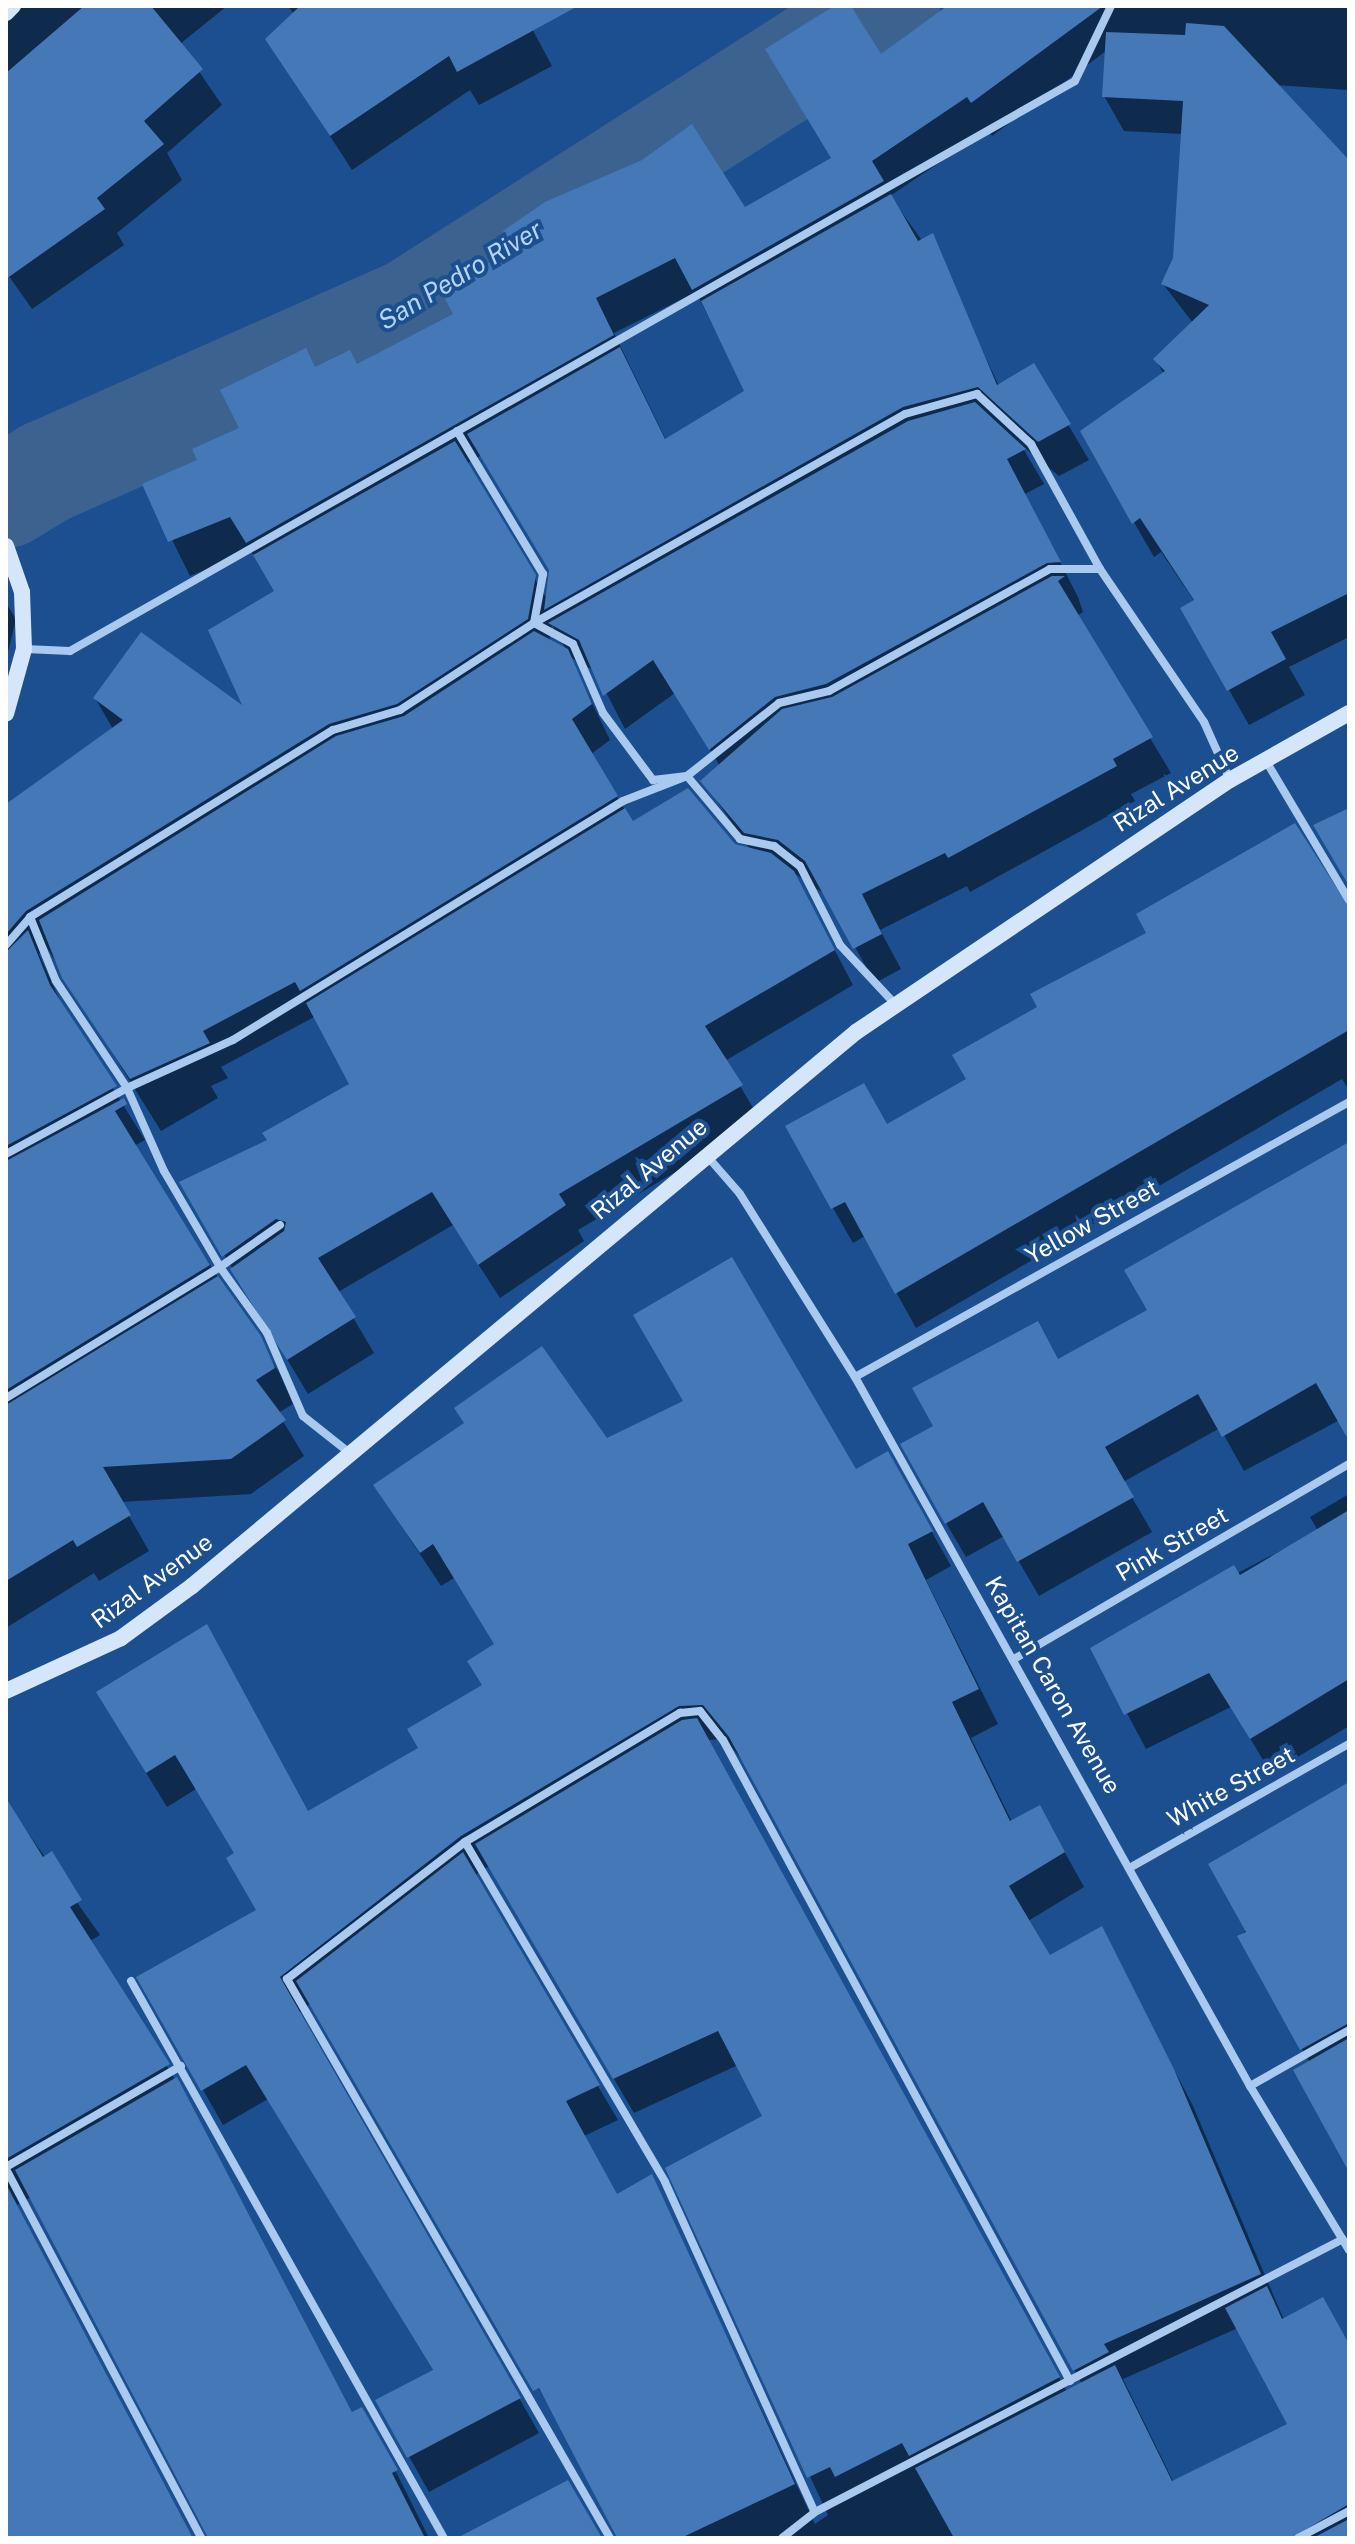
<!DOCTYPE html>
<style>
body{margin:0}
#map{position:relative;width:1355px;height:2544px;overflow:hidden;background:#1b4f8f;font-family:"Public Sans",sans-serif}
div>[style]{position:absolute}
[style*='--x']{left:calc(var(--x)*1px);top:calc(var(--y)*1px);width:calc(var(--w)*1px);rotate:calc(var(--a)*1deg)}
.shadow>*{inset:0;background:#0007}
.river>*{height:104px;margin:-52px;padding:0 52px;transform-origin:52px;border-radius:52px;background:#3c6290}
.building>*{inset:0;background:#4478b7}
.street>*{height:8px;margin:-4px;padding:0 4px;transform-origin:4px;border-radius:4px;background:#a9c9ee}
.secondary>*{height:16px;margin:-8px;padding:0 8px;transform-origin:8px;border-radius:8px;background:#d6e6fa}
span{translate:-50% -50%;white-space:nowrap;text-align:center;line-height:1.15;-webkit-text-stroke:8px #1b4f8f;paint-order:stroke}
.street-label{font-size:24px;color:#fff}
.water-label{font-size:26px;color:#b5d3f5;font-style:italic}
.frame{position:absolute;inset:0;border:8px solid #fff;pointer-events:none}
</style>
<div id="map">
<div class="shadow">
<i style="clip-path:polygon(6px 6px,227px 6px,180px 44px,222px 105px,167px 153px,182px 180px,117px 233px,124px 245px,32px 309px,6px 272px)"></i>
<i style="clip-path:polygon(288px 6px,520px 6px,552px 66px,479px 105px,470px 90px,352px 170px,267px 39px,294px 14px)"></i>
<i style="clip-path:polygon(evenodd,838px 6px,849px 6px,881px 57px,950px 6px,1349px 6px,1348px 90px,1276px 85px,1349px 164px,1349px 637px,1289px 667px,1305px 695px,1249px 725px,1183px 609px,1195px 602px,1161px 552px,1154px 557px,1082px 432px,1164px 374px,1155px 359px,1193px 323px,1163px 284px,1174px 258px,1183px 134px,1124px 131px,1104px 96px,1106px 51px,992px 136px,988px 130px,890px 196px,946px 274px,999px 386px,1033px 365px,1089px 460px,1059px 476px,995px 423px,1024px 450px,1044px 484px,1025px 494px,1078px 597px,1083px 612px,1077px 616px,1171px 773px,1131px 794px,1135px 801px,970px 892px,967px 886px,880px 930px,901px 969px,875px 983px,826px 895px,794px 873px,853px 985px,725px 1061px,761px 1121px,578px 1230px,584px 1241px,500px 1298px,453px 1225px,338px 1292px,374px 1353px,308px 1394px,181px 1183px,270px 1141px,352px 1085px,316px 1016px,221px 1067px,228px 1078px,211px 1086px,218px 1098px,161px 1131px,46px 946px,39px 954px,64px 1010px,145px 1140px,134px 1146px,280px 1374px,293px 1404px,278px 1413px,304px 1456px,251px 1494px,121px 1502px,149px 1551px,99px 1581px,94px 1573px,6px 1628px,6px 807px,113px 729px,95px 698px,247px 711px,276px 592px,251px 551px,190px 576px,145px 485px,199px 461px,315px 369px,357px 366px,744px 210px,833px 159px,838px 6px,696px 292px,746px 392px,666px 440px,614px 333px,696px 292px,838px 6px,482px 455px,551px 571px,547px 599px,466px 464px,482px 455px,838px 6px,552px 625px,567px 651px,549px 641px,552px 625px,838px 6px,570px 657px,595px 671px,625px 729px,675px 693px,720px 766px,703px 781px,751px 850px,633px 823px,591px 754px,610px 740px,570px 657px)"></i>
<i style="clip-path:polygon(6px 603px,16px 619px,6px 660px)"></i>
<i style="clip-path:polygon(1349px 908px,1349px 1090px,1342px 1079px,916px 1328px,865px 1236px,853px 1243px,833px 1208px,887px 1126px)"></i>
<i style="clip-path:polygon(1349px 1144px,1349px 1415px,1244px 1471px,1220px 1428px,1123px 1482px,1152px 1532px,1039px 1596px,1004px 1536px,966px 1557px,946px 1523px,1059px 1361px,1149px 1311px)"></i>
<i style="clip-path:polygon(evenodd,607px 1440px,856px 1471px,907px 1488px,951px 1566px,926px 1580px,998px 1724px,971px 1738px,1012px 1822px,1059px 1842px,1084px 1887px,1028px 1921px,1050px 1958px,1101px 1928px,1193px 2106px,1284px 2320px,1349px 2346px,1349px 2538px,617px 2538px,559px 2423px,311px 2003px,299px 2013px,539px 2433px,429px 2492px,378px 2401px,434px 2372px,268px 2099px,223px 2125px,139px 1977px,258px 1911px,236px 1854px,196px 1789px,167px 1807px,118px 1727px,309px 1813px,421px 1749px,484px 1686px,496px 1646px,454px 1578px,441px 1586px,375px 1486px,607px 1440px,725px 1739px,748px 1767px,1082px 2384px,1067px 2392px,707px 1740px,725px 1739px,607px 1440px,489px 1866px,634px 2113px,738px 2065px,764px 2117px,667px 2169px,828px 2515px,815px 2524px,652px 2177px,617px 2196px,584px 2136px,618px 2120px,474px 1876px,489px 1866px,607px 1440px,1238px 2328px,1289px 2425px,1174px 2483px,1123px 2379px,1238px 2328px)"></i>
<i style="clip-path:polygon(1349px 1494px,1349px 1726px,1271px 1773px,1231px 1707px,1146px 1749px,1093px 1649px,1318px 1531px,1310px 1517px)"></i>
<i style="clip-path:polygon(6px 1802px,100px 1935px,90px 1941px,196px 2114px,353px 2414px,382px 2444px,429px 2538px,208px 2538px,31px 2197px,17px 2205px,193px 2538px,6px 2538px)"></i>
<i style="clip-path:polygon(1349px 1804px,1349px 2168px,1310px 2063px,1240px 1937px)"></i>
</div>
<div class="river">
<i style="--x:6;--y:496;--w:47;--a:-31"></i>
<i style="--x:46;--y:472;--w:398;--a:-23.9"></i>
<i style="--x:410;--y:311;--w:567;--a:-32.54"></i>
</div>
<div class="building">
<i style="clip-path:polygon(84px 6px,151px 6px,203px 69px,144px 121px,164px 144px,97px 198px,105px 209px,6px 279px,6px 73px)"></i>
<i style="clip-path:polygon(300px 6px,578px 6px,457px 72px,449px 56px,330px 136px,265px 39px)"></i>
<i style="clip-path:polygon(834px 6px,851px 6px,881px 54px,947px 6px,1103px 6px,971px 103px,967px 97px,872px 161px,884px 181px,692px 290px,675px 258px,596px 298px,614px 335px,246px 543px,230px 517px,168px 542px,142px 484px,197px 460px,192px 449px,239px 428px,220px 390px,306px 348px,315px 367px,350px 350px,357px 364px,453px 314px,440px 289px,515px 249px,503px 231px,545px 202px,642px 160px,692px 124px,745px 207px,831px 158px,765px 49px)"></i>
<i style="clip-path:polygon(1186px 23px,1224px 26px,1349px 160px,1349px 593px,1271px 632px,1286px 659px,1227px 691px,1180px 608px,1194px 600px,1140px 518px,1132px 524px,1080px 431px,1165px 371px,1153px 359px,1209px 305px,1161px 284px,1173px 258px,1183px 101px,1102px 97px,1106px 32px,1185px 35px)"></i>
<i style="clip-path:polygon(891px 194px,918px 241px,933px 233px,997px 385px,1034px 363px,1071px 424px,1038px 442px,978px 387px,903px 407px,544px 610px,549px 570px,467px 434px,620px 347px,665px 439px,744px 391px,701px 301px)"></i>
<i style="clip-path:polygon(975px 402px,1026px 449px,1007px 459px,1061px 562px,1047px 563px,826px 684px,775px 697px,709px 750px,653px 660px,603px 696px,579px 640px,548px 623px,908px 421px)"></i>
<i style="clip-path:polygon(455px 441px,536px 575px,528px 619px,397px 704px,329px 724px,26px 911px,6px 934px,6px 804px,123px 720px,93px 698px,141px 632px,242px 705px,208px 630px,274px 591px,253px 555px)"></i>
<i style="clip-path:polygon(1052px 576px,1065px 576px,1058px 581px,1153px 737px,1113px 759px,1117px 766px,948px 858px,945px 853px,862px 894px,882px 934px,853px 949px,805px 861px,778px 840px,744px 833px,700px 781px,782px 709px,832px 697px)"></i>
<i style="clip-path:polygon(534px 631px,568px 649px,592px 704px,572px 719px,618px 796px,300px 991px,295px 982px,203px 1031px,210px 1043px,130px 1079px,62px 978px,39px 920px,336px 736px,404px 716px)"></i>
<i style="clip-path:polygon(688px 788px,735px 844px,771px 853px,794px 871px,835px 950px,705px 1026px,743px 1085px,559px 1194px,566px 1205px,478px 1265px,432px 1192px,318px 1258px,356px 1317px,287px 1360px,230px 1269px,284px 1231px,286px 1222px,276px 1219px,222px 1257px,179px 1182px,267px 1140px,262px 1133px,349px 1084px,306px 1003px,625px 808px,633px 821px)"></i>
<i style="clip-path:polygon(1349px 808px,1349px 886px,1313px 825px)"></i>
<i style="clip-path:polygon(1295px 823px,1349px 907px,1349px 1030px,895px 1294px,845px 1202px,831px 1209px,785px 1126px,864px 1083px,887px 1124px,966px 1079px,952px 1055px,1037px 1007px,1030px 994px,1146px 933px,1136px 914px)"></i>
<i style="clip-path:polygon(28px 930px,50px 985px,117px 1086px,6px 1146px,6px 952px)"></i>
<i style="clip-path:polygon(124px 1098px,127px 1104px,115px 1111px,210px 1265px,6px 1390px,6px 1161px)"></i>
<i style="clip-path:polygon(1349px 1142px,1349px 1441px,1316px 1383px,1222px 1437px,1198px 1394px,1105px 1447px,1134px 1497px,1017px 1562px,983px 1502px,945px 1524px,900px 1444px,933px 1426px,912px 1388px,1038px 1321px,1058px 1359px,1147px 1310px,1124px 1270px)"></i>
<i style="clip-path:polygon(732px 1257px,856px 1469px,888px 1451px,933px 1531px,908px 1544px,979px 1689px,952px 1702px,1010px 1821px,1040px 1805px,1065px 1852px,1009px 1886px,1050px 1955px,1102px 1926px,1174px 2069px,1261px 2274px,1104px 2344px,1109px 2352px,1073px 2371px,729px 1737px,703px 1705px,679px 1706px,461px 1836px,280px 1977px,521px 2398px,407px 2458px,375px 2400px,433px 2370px,246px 2065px,201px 2091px,136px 1977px,256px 1910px,226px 1858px,234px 1853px,175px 1755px,146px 1773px,96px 1692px,207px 1624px,308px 1811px,418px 1748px,407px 1729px,482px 1685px,467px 1661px,494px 1644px,433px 1544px,420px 1553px,373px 1485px,464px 1423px,454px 1408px,542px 1346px,607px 1438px,683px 1401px,633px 1315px)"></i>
<i style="clip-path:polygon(218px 1276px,261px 1336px,275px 1368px,256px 1380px,286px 1420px,231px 1459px,103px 1467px,131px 1515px,77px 1547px,73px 1540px,6px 1581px,6px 1405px)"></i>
<i style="clip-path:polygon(1349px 1510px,1349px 1679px,1250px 1739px,1209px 1673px,1124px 1715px,1090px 1648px,1234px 1565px,1240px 1575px)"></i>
<i style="clip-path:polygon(697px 1718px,1060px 2377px,909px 2456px,902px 2443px,835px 2477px,830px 2467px,807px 2478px,665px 2168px,762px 2116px,718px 2031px,613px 2079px,475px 1844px,682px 1720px)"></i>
<i style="clip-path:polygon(1349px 1782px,1349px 2023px,1300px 2050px,1237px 1936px,1246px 1932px,1208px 1864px)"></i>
<i style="clip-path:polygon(6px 1798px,43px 1857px,52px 1851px,82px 1900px,70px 1907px,170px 2064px,6px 2159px)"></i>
<i style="clip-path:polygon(463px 1852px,600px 2085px,566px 2101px,617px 2194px,652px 2174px,795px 2484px,681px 2538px,617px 2538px,539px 2388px,533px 2391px,296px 1981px)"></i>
<i style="clip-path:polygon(1349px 2038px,1349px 2172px,1293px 2070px)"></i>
<i style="clip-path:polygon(177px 2077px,352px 2412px,362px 2407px,398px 2470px,392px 2473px,425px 2538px,208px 2538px,15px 2170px)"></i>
<i style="clip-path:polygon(6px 2184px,193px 2538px,6px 2538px)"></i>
<i style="clip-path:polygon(1267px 2286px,1282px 2319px,1323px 2297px,1349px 2344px,1349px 2504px,1291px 2538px,954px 2538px,915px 2468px,1115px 2365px,1172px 2481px,1287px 2424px,1225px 2308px)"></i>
<i style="clip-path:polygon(568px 2480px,602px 2538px,457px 2538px)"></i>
<i style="clip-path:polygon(1349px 2519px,1349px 2538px,1313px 2538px)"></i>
</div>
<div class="street">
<i style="--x:457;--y:431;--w:167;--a:59"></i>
<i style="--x:543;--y:574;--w:50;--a:100.4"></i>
<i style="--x:534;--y:623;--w:44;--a:28.3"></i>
<i style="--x:573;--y:644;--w:75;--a:66.5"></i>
<i style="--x:603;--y:713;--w:84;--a:53.3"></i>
<i style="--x:653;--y:780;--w:34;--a:-7"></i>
<i style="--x:687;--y:776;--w:82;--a:49.9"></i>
<i style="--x:740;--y:839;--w:35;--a:12"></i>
<i style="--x:774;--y:846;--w:33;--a:38"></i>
<i style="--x:800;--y:866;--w:89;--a:63.1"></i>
<i style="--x:840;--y:945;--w:81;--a:47"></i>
<i style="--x:25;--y:649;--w:45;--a:2.5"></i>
<i style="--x:70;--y:651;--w:1155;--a:-29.56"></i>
<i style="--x:1075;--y:81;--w:83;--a:-64.4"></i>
<i style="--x:1266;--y:761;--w:162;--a:59.2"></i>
<i style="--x:30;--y:917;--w:356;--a:-31.7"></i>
<i style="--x:333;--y:730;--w:70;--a:-16.6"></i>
<i style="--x:400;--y:710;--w:160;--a:-33"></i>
<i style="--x:534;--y:623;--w:426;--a:-29.4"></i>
<i style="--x:905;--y:414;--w:75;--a:-15.5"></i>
<i style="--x:977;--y:394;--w:74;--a:42.8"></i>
<i style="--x:1031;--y:444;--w:143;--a:61.1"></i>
<i style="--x:6;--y:945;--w:37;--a:-49"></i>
<i style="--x:30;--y:917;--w:69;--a:67.9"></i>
<i style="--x:56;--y:981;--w:128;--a:56.4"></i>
<i style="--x:127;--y:1088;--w:116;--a:-24.4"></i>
<i style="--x:233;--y:1040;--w:457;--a:-31.5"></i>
<i style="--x:623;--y:801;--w:69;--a:-21.3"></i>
<i style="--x:687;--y:776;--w:117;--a:-38.4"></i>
<i style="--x:779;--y:703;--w:51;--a:-13.5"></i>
<i style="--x:829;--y:691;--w:252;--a:-28.9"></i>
<i style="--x:1050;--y:569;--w:50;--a:0"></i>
<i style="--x:1100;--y:569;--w:185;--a:55.8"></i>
<i style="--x:1204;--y:722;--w:64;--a:65.9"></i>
<i style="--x:6;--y:1154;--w:138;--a:-28.6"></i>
<i style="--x:127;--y:1088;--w:91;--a:66"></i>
<i style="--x:164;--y:1171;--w:111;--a:59.7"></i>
<i style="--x:220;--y:1267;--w:251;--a:148.5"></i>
<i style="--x:707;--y:1156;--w:50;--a:49"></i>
<i style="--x:740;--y:1194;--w:216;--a:57.9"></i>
<i style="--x:855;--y:1377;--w:812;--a:60.88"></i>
<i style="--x:1250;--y:2086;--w:192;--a:58.9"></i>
<i style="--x:280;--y:1225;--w:73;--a:145"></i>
<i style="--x:220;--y:1267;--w:81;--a:54.5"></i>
<i style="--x:267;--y:1333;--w:90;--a:66.6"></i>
<i style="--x:303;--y:1416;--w:61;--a:38.4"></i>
<i style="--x:855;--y:1377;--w:565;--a:-29.1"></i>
<i style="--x:1014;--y:1659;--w:388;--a:-30.2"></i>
<i style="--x:465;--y:1842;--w:394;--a:59.5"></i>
<i style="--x:665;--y:2182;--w:362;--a:65.6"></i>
<i style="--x:1133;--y:1866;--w:248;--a:-29.5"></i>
<i style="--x:131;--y:1981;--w:639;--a:60.67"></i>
<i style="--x:1250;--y:2086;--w:114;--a:-29.5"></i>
<i style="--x:6;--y:2167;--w:202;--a:-30"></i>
<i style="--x:6;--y:2169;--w:417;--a:62.1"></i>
<i style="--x:610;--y:2538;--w:646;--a:-120.02"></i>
<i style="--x:287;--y:1979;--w:225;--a:-37.6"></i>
<i style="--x:465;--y:1842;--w:251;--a:-31"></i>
<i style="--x:680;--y:1713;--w:20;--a:-6"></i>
<i style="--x:700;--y:1711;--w:37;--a:52"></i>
<i style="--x:723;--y:1740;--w:729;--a:61.57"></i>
<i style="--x:782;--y:2538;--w:42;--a:-38.2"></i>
<i style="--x:815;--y:2512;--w:594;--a:-27.34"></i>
<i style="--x:1298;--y:2538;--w:58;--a:-27.9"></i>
</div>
<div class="secondary">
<i style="--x:6;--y:13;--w:10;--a:-45"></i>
<i style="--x:6;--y:546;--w:49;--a:70.8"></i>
<i style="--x:22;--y:592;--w:57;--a:88"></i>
<i style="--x:24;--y:649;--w:67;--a:105.5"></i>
<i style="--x:6;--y:1691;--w:127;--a:-24.7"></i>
<i style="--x:121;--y:1638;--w:88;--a:-36.2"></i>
<i style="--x:192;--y:1586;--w:865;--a:-39.84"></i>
<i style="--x:856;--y:1032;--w:451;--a:-34"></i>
<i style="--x:1230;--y:780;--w:137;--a:-29.4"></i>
</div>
<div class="street-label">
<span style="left:1176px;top:788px;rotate:-32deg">Rizal Avenue</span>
<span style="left:649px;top:1169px;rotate:-40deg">Rizal Avenue</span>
<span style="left:1092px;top:1222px;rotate:-29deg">Yellow Street</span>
<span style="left:1172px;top:1544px;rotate:-30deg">Pink Street</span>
<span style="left:152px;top:1581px;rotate:-36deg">Rizal Avenue</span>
<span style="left:1053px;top:1685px;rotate:60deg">Kapitan Caron Avenue</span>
<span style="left:1231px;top:1787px;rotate:-29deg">White Street</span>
</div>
<div class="water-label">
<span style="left:460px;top:275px;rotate:-31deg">San Pedro River</span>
</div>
<div class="frame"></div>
</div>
